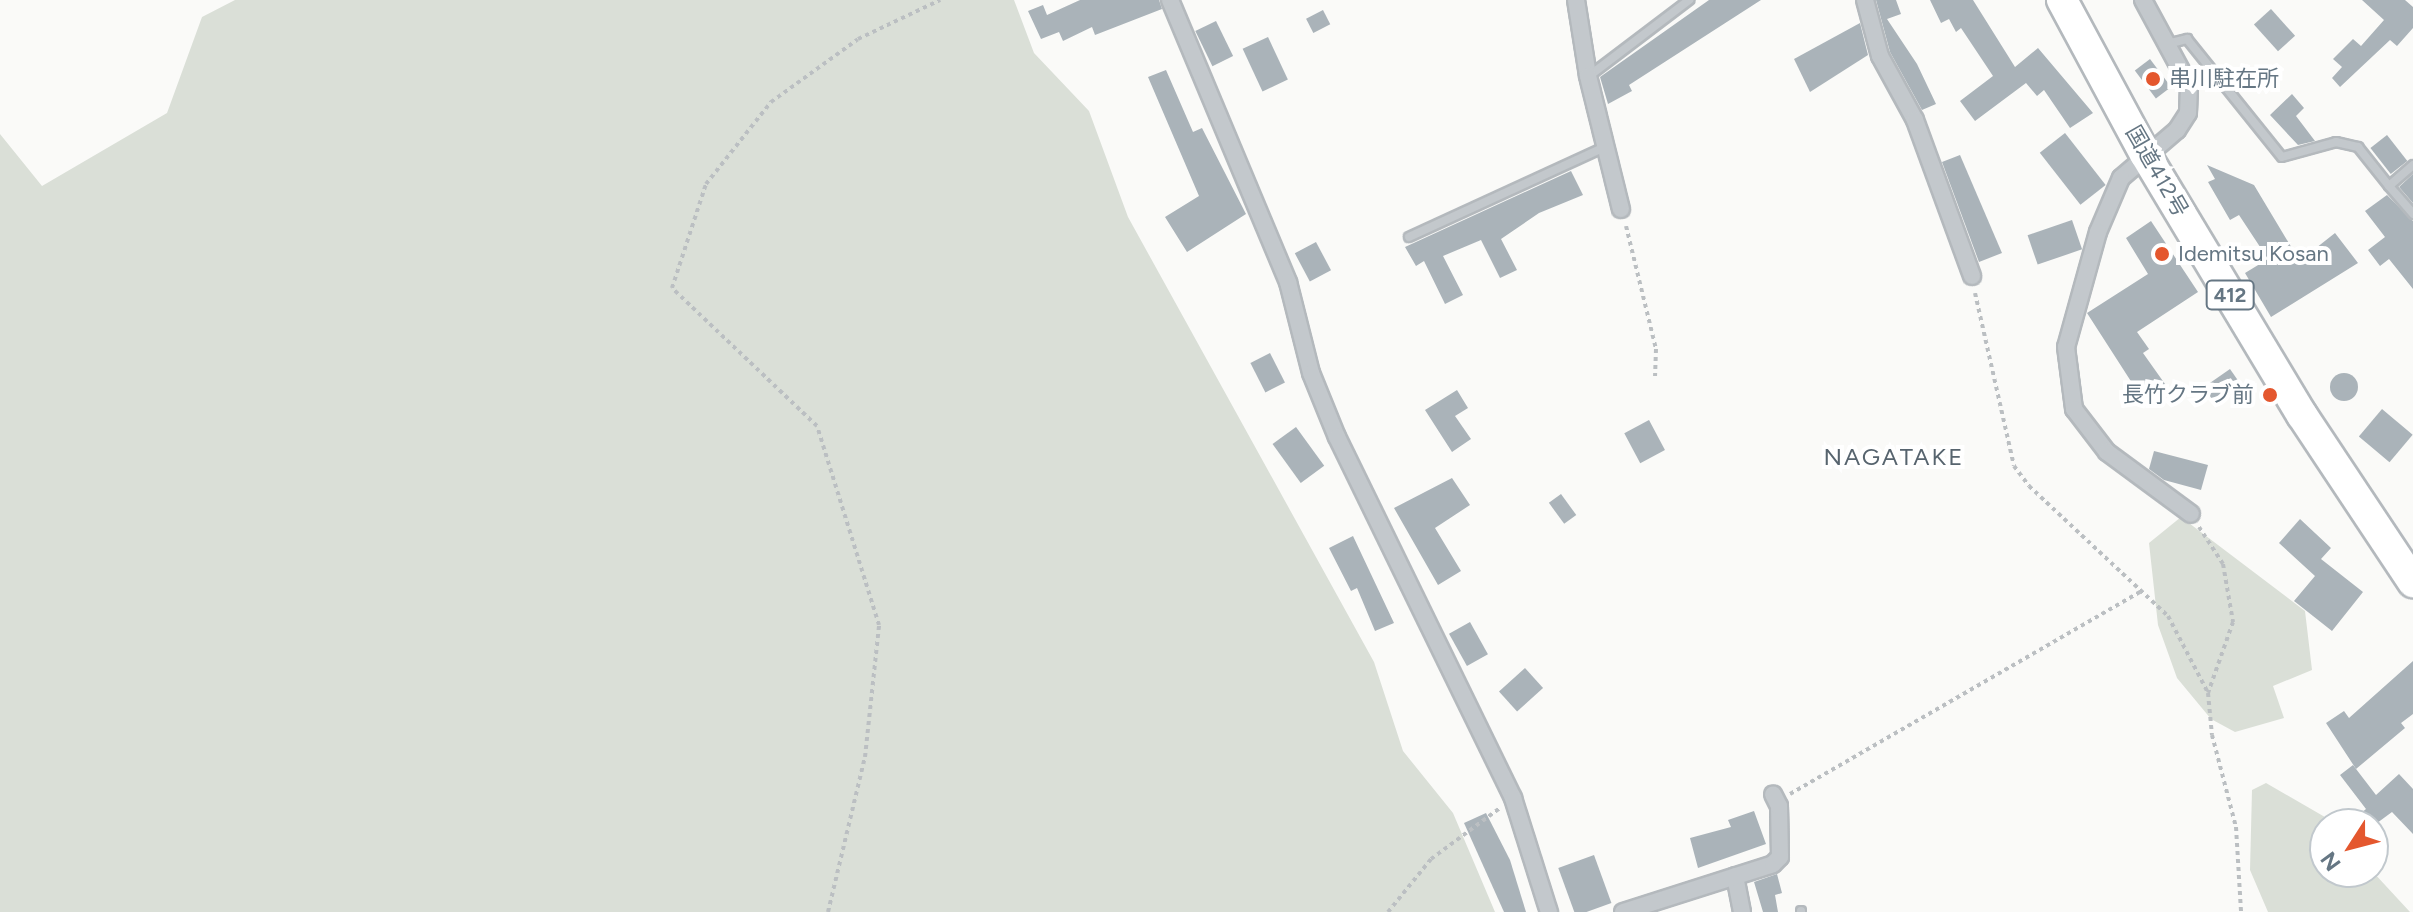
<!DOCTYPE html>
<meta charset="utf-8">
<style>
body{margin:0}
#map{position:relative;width:2413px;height:912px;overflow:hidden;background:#fafaf8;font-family:Figtree,"Noto Sans JP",sans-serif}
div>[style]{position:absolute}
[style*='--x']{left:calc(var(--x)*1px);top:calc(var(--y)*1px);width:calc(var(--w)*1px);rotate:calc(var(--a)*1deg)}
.green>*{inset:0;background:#dadfd7}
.building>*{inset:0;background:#aab3b9;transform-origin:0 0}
.round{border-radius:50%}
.path>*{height:4px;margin-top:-2px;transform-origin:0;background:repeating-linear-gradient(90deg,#bbbfc2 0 4px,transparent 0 8px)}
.roads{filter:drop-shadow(2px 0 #b4b9bd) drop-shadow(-2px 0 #b4b9bd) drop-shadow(0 2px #b4b9bd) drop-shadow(0 -2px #b4b9bd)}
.lane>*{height:8px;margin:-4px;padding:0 4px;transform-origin:4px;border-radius:4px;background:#c3c8cc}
.street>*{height:16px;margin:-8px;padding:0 8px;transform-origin:8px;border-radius:8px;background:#c3c8cc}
.highway>*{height:30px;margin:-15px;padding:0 15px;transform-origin:15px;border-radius:15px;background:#fff}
.dots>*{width:22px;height:22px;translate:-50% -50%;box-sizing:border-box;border:4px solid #fff;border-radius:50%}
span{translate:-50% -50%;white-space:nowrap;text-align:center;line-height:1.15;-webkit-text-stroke:8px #fff;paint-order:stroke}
.shield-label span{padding:2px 6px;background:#fff;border:2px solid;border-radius:6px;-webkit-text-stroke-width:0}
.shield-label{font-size:20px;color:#657683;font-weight:700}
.poi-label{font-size:22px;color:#657683}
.left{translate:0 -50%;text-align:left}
.right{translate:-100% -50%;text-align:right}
.street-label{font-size:22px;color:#657683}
.neighbourhood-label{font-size:24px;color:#57646e;letter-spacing:2px}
.north{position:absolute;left:2309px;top:808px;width:80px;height:80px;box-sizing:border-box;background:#fff;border:2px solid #c1c8cd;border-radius:50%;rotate:234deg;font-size:22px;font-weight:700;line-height:32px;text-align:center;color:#657683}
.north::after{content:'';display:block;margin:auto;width:28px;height:36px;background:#e4572e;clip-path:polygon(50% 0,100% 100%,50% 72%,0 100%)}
</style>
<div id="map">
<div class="green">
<i style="clip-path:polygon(235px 0,1014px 0,1034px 53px,1089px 111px,1128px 217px,1374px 662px,1403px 751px,1453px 813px,1495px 912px,0 912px,0 134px,42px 186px,167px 113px,202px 17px)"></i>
<i style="clip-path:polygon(2181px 517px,2305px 611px,2312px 670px,2273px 686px,2284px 718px,2235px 732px,2211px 719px,2177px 678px,2158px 625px,2149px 543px)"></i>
<i style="clip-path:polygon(2266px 783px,2337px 824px,2325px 824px,2325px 872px,2373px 872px,2410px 912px,2268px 912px,2250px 870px,2252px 790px)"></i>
</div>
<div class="building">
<i style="clip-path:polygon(1080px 0,1159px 0,1162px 9px,1095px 35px,1092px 27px,1063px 41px,1059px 32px,1041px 39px,1028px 11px,1043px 5px,1047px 15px)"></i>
<i style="clip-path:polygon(1709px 0,1761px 0,1629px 85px,1632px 91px,1608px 104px,1600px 77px)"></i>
<i style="clip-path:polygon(1876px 0,1896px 0,1901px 14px,1887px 19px,1917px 64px,1936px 104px,1922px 110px,1890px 52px)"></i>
<i style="clip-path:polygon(1930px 0,1973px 0,2015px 67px,2038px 48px,2093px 113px,2070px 128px,2044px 90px,2037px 96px,2026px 83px,1975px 121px,1960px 101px,1993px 76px,1961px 28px,1956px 32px,1949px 19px,1941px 23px)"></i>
<i style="clip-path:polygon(2362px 0,2405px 0,2413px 7px,2413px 28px,2397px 46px,2390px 40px,2340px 87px,2332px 78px,2342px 67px,2333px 59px,2353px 39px,2361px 46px,2384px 20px)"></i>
<i style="left:2271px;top:9px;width:36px;height:23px;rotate:48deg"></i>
<i style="left:1323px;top:10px;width:16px;height:19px;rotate:63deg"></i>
<i style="left:1216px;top:21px;width:39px;height:23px;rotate:64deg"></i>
<i style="clip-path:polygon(1860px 23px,1868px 55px,1810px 92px,1794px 59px)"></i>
<i style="left:1268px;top:37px;width:47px;height:28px;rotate:65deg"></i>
<i style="left:2150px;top:59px;width:35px;height:19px;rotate:53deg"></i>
<i style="clip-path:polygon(1166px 70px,1193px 132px,1202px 128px,1246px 214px,1187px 252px,1165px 217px,1199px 196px,1148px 77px)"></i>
<i style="clip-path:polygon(2292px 94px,2304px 108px,2296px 116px,2315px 141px,2298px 145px,2270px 115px)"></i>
<i style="left:2065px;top:133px;width:66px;height:32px;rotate:52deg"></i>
<i style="left:2387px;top:135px;width:33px;height:21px;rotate:52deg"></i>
<i style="clip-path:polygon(1960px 155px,2002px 253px,1979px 262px,1942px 162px)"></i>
<i style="clip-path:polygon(2207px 165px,2254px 185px,2296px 255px,2307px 247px,2311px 252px,2335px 233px,2358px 263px,2271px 317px,2245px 273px,2268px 259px,2239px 215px,2230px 220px,2208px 182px,2215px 179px)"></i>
<i style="clip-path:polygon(1571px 171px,1583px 195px,1539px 213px,1501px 239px,1517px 270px,1500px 278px,1481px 240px,1443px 256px,1463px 295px,1445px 304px,1424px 261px,1416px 266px,1405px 247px)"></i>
<i style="clip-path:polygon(2413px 174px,2413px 203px,2399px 187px)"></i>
<i style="clip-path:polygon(2387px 195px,2413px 221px,2413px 289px,2389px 259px,2380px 266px,2368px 250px,2385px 237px,2365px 211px)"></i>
<i style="left:2072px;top:220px;width:31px;height:47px;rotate:71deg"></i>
<i style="clip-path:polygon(2151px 221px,2198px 292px,2137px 332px,2149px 349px,2143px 353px,2165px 384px,2143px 400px,2087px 313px,2148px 274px,2126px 238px)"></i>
<i style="left:1316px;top:242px;width:32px;height:24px;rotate:62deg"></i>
<i style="left:1270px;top:353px;width:33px;height:22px;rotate:63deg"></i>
<i style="left:2230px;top:369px;width:21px;height:32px;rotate:55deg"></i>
<i class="round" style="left:2330px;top:373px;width:28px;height:28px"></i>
<i style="clip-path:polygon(1457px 390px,1468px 408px,1455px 416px,1471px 439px,1452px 452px,1425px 410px)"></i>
<i style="left:2382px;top:409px;width:40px;height:36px;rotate:40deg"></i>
<i style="left:1649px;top:420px;width:34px;height:28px;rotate:62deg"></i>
<i style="left:1296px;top:427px;width:48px;height:29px;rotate:54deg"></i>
<i style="clip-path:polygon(2154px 451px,2208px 465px,2201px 490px,2164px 480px,2149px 469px)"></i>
<i style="clip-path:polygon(1452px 478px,1470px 505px,1435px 528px,1461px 571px,1438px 585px,1394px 508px)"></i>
<i style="left:1561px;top:494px;width:26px;height:15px;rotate:54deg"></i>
<i style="clip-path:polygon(2300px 519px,2331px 548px,2321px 559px,2363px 592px,2332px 631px,2294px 601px,2315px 576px,2279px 543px)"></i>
<i style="clip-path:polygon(1353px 536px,1394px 623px,1375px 631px,1357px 588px,1351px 591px,1329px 548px)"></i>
<i style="left:1470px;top:622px;width:37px;height:24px;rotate:61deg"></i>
<i style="clip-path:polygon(2413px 661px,2413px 714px,2401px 723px,2405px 728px,2356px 769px,2326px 723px,2344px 711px,2349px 718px)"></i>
<i style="left:1525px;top:668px;width:27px;height:35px;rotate:48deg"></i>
<i style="clip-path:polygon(2353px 765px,2376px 795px,2399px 774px,2413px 789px,2413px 834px,2392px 812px,2373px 826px,2367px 824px,2360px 814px,2366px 809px,2340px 775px)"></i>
<i style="clip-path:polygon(1754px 811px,1766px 844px,1698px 868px,1690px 838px,1731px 827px,1728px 820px)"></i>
<i style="clip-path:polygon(1486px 813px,1510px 860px,1526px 912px,1504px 912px,1464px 823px)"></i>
<i style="left:1594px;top:855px;width:51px;height:38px;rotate:70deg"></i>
<i style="clip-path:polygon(1777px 874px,1782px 893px,1775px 895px,1778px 912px,1763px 912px,1754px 882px)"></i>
</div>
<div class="path">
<i style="--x:1626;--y:226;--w:127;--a:76.3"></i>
<i style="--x:1656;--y:349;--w:27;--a:92"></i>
<i style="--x:1975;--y:293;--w:177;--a:77.3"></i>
<i style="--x:2014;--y:466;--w:25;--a:53"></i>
<i style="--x:2029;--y:486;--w:190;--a:43.1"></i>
<i style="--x:2168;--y:616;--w:87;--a:62.5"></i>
<i style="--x:2208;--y:693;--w:42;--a:84.6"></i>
<i style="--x:2212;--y:735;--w:95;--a:75.4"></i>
<i style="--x:2236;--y:827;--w:85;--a:86.6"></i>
<i style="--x:2199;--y:527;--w:44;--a:57"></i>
<i style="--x:2223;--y:564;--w:59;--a:80.2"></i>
<i style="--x:2233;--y:622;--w:75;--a:109.4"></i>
<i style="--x:1790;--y:794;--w:405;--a:-30"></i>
<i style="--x:828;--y:912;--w:159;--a:-76.6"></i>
<i style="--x:865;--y:757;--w:133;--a:-83.9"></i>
<i style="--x:879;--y:625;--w:208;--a:-107.3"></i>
<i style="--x:817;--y:426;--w:200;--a:-136.4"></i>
<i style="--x:672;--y:288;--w:109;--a:-71.9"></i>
<i style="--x:706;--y:184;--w:105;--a:-51.6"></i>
<i style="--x:771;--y:102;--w:107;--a:-35.9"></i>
<i style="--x:858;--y:39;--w:91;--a:-25.4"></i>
<i style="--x:1388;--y:912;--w:68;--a:-50.9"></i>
<i style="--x:1431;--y:859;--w:86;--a:-36.5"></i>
</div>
<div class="roads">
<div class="lane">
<i style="--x:2167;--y:44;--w:21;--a:-14"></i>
<i style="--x:2187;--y:39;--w:151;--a:51.2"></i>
<i style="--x:2282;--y:157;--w:56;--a:-15.5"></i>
<i style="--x:2336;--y:142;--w:23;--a:13"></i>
<i style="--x:2358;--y:147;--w:50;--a:51.5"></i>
<i style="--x:2389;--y:186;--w:32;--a:-41"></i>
<i style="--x:1589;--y:76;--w:126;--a:-37.2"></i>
<i style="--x:2389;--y:186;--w:37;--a:49"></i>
<i style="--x:1409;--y:237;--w:216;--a:-24.7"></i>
<i style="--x:1801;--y:911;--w:1;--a:90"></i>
</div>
<div class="street">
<i style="--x:1170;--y:0;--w:306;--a:67.3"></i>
<i style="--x:1288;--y:282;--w:94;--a:75.8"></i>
<i style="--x:1311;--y:373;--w:69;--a:67.9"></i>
<i style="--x:1337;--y:437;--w:402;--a:64"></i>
<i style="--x:1513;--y:798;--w:120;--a:72.5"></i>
<i style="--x:1576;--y:0;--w:77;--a:81"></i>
<i style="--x:1588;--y:76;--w:137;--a:76.1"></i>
<i style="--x:1865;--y:0;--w:58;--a:75"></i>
<i style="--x:1880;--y:56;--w:73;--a:61.3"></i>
<i style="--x:1915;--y:120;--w:166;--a:69.9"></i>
<i style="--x:2143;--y:0;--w:97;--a:61.6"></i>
<i style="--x:2189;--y:85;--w:28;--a:92"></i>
<i style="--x:2188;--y:113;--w:20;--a:123"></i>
<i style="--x:2177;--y:130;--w:74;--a:139.4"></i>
<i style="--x:2121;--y:178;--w:59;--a:113.1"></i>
<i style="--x:2098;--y:232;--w:119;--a:105.5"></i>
<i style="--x:2066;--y:347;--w:63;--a:82.6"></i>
<i style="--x:2074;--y:409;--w:54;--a:52.5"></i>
<i style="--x:2107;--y:452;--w:104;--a:36.4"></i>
<i style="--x:1735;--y:876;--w:37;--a:79"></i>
<i style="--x:1623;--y:912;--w:157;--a:-17.7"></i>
<i style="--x:1773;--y:864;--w:10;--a:-45"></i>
<i style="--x:1780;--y:857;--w:51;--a:-91.1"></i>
<i style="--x:1779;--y:806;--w:13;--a:-117"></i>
</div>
<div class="highway">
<i style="--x:2062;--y:0;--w:175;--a:61.7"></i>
<i style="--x:2145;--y:154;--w:305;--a:59"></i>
<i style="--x:2302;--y:415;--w:201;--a:56.4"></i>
</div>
</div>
<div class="dots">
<i style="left:2153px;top:79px;background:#e4572e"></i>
<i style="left:2162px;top:254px;background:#e4572e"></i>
<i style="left:2270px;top:395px;background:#e4572e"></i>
</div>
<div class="shield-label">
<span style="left:2230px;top:295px">412</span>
</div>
<div class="poi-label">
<span class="left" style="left:2169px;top:79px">串川駐在所</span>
<span class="left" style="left:2178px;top:254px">Idemitsu Kosan</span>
<span class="right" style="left:2254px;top:395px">長竹クラブ前</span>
</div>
<div class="street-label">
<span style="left:2157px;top:171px;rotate:60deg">国道412号</span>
</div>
<div class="neighbourhood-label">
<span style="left:1894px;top:457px">NAGATAKE</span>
</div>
<div class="north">N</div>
</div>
